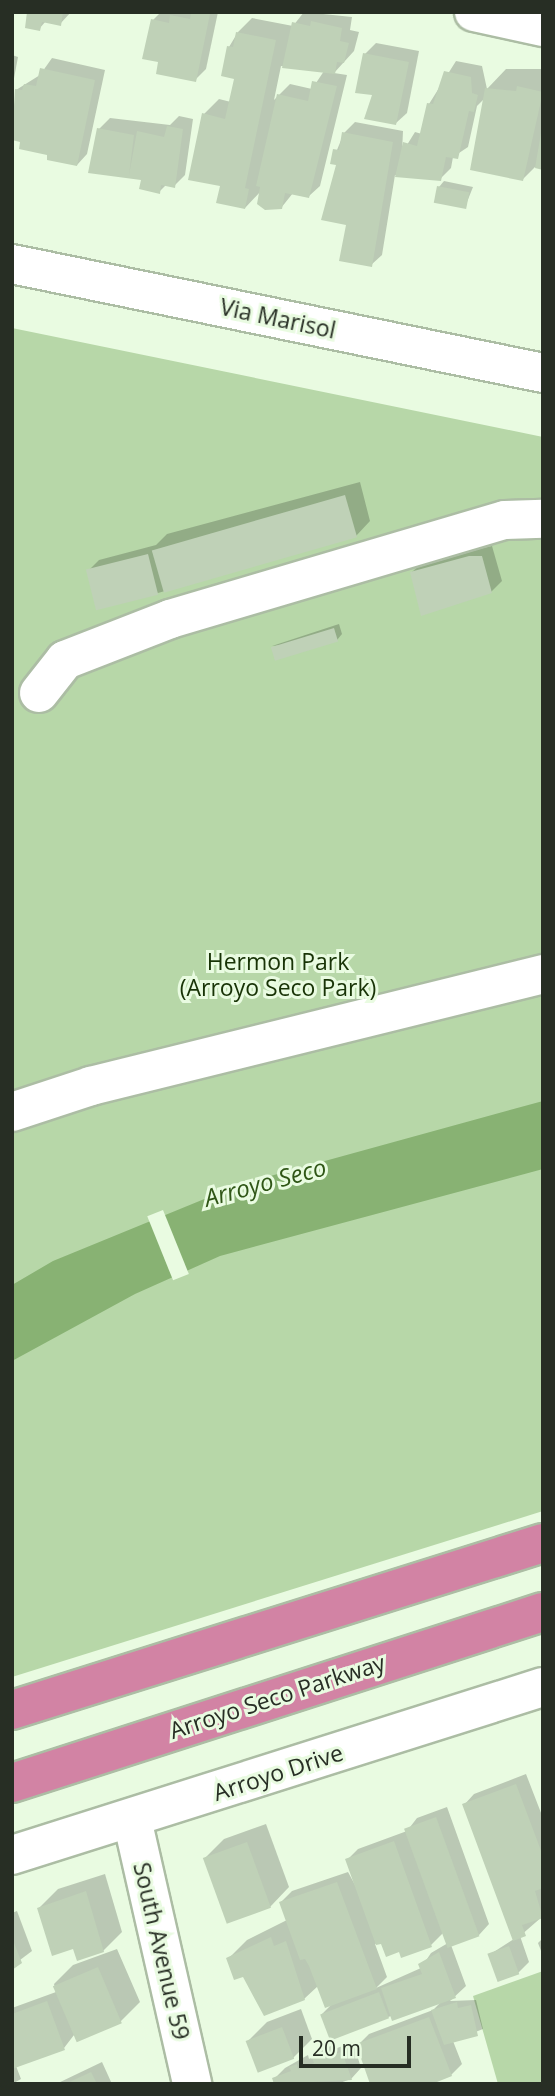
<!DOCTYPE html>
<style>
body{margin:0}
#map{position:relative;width:555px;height:2096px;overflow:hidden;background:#e9fbe1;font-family:"Open Sans",sans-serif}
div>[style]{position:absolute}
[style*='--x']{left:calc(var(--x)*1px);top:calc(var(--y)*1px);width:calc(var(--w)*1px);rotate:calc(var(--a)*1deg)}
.green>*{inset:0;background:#b7d7a8}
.water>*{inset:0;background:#88b273}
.pier>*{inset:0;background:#e9fbe1;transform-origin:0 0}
.shadow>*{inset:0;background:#0003}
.building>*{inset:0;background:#bfd1b7;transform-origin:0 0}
.roads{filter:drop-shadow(2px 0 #acbda4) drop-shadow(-2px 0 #acbda4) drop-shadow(0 2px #acbda4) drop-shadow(0 -2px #acbda4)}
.minor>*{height:38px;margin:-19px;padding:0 19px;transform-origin:19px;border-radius:19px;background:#fff}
.highway>*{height:38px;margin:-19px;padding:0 19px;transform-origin:19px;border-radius:19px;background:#d283a4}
span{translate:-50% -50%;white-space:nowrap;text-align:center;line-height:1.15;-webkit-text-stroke:6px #e9fbe1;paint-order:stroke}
.street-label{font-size:23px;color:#272e24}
.park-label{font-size:23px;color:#183306}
.water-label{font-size:24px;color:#2f5616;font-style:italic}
.frame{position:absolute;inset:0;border:14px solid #272e24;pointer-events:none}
.scale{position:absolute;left:299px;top:2036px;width:112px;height:32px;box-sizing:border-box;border:4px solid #272e24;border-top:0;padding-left:9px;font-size:21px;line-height:24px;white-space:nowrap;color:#272e24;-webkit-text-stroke:5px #e9fbe1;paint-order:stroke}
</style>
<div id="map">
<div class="green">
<i style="clip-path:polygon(12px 328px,543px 437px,543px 1511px,12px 1677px)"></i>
<i style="clip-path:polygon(543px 1971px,543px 2084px,498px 2084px,473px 1996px)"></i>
</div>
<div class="water">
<i style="clip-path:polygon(543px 1101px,543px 1169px,220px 1256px,135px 1294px,12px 1361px,12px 1285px,53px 1261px,241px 1184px)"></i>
</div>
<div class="pier">
<i style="left:163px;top:1210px;width:69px;height:17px;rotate:68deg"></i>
</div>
<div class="shadow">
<i style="clip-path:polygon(30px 12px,71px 12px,60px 24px,46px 21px,39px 29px)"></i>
<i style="clip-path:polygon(161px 12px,218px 12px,206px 69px,195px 80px,160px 61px,153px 20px)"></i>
<i style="clip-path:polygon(evenodd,304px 12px,352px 17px,350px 30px,359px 32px,354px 51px,334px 73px,347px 75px,320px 186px,309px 196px,293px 193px,281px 208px,261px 191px,245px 208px,222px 185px,204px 114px,219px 99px,231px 102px,236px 78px,229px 47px,238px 32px,252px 18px,293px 26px,304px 12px,281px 66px,324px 71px,312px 89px,290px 84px,274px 100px,281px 66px)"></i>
<i style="clip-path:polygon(376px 43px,419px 51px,407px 113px,396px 123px,374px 94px,365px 54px)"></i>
<i style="clip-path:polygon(12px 55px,18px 57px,12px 89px)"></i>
<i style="clip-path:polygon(52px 58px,105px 70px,87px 154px,77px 165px,12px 138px,16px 90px,40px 75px)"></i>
<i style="clip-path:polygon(456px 61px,482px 66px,487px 89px,506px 69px,543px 69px,543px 169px,535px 167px,523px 179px,485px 98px,477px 106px,468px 147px,453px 157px,451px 168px,440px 179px,395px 175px,382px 255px,371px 265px,348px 224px,323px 219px,338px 164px,332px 162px,344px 133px,355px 122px,403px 131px,402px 153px,415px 132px,422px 134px,429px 104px)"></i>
<i style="clip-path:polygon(179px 116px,193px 119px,185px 175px,174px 186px,167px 184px,159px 192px,143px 179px,90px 172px,99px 129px,110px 118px,170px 125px)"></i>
<i style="clip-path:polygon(444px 181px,473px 187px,465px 207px,439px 187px)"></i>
<i style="clip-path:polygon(360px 482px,370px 521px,356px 536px,158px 593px,88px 571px,99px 560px,156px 545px,167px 534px)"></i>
<i style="clip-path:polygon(492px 546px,502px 581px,491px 592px,412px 572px,423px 562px)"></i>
<i style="clip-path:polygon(339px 624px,342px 634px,337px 640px,272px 646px)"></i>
<i style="clip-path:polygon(526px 1774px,543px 1818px,543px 1916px,520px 1936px,529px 1962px,518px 1973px,489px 1955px,514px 1939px,464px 1805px,474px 1794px)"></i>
<i style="clip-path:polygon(evenodd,447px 1807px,489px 1924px,479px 1935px,451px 1945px,466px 1986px,450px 2001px,476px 2000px,483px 2029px,453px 2041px,462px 2064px,451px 2075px,358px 2045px,369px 2034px,433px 2010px,442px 2001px,388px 2017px,322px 2014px,333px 2003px,318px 1986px,304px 1999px,243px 1975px,228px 1959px,247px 1940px,287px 1920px,281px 1902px,292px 1891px,348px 1872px,360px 1894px,347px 1860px,358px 1849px,407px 1831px,417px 1818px,447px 1807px,444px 1932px,448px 1943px,431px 1953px,421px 1968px,376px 1988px,387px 1977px,375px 1944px,382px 1942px,400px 1950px,431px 1945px,444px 1932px)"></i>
<i style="clip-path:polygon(266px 1824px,289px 1887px,270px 1907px,205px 1858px,224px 1839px)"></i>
<i style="clip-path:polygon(105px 1874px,122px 1932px,103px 1951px,74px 1947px,39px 1908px,58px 1889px)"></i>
<i style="clip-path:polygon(17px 1911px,32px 1951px,12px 1966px,12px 1913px)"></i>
<i style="clip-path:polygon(543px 1938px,543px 1956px,538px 1943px)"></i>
<i style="clip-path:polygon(117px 1949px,140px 2002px,121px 2021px,74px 2035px,64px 2048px,16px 2066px,21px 2079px,12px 2084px,12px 2008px,56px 1992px,54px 1984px,73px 1965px)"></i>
<i style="clip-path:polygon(301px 2009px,312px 2039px,293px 2058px,248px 2041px,267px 2022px)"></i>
<i style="clip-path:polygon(353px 2042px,361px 2068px,351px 2079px,337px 2084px,276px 2084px,274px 2079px,285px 2068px,308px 2055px,309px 2059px,325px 2048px,331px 2046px,332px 2050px)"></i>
<i style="clip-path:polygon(102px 2062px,112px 2084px,56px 2084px)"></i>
</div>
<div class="building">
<i style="clip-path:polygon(27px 12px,63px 12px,61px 26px,42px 22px,40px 31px,25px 28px)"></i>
<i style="clip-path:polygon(191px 12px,210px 14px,196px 82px,156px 74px,158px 62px,142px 59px,151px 19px,169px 23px,170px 15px,190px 19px)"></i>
<i style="clip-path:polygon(311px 21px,342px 28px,340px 41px,349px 43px,344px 63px,337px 62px,335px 74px,282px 68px,292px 22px,310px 26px)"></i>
<i style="clip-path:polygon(236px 32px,276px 40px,245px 188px,249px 189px,245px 209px,216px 203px,220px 186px,188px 180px,202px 113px,225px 119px,234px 79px,221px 76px,227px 46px,233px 47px)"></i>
<i style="clip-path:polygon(363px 53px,409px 62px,396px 125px,364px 119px,372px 95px,355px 93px)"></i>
<i style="clip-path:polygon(40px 68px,95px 80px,77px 166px,47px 160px,47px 155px,19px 149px,20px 142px,12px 140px,15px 89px,22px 90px,24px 84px,36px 86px)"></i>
<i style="clip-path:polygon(444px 71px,471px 77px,472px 93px,478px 95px,474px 112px,469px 111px,458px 159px,446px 157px,441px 181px,395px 177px,403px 142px,417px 146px,427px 103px,433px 104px)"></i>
<i style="clip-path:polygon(312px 81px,337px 86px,309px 198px,285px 193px,282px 209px,265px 210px,257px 204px,260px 187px,256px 186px,277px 94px,308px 101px)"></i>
<i style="clip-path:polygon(517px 86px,543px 92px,523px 181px,470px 170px,485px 88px,516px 91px)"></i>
<i style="clip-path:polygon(167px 126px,183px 129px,175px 188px,161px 185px,160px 194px,139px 189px,141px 180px,88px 173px,97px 128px,134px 135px,129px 175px,137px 131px,164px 137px)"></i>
<i style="clip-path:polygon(342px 132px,393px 142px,372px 267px,339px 261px,346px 225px,321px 220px,336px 165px,330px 164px,333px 149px,339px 150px)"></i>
<i style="clip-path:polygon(541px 133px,543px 133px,543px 170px,535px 168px)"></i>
<i style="left:437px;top:186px;width:33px;height:17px;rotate:11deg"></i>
<i style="left:345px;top:495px;width:44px;height:201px;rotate:74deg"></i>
<i style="left:148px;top:554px;width:42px;height:64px;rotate:76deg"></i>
<i style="clip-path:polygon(469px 556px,482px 556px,492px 593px,421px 616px,410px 572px)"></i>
<i style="left:334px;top:628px;width:14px;height:66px;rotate:73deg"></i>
<i style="clip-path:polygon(516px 1784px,543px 1856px,543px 1888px,535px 1891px,543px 1918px,522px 1925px,526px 1936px,513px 1941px,462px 1804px)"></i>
<i style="left:436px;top:1817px;width:127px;height:34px;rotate:70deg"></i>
<i style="clip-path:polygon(394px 1841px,432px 1947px,401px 1958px,399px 1952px,386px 1957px,381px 1944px,376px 1945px,345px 1859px)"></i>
<i style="left:247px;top:1842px;width:70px;height:47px;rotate:70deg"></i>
<i style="clip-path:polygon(337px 1882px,377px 1989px,325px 2008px,309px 1966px,305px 1959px,300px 1960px,279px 1902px)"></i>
<i style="clip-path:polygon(86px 1891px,104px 1952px,77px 1961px,73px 1949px,52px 1956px,37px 1908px)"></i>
<i style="clip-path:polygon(271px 1937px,274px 1946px,286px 1941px,305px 2000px,264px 2016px,243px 1977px,234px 1980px,226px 1958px)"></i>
<i style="clip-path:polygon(12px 1938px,22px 1963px,12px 1970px)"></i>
<i style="left:509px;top:1946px;width:30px;height:23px;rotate:70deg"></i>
<i style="clip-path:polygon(439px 1952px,456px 1998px,392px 2021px,381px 1988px,422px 1974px,418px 1964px)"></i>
<i style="left:98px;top:1967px;width:61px;height:49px;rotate:67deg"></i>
<i style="left:379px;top:1992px;width:28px;height:63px;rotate:69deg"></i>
<i style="clip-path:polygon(47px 2001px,65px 2050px,12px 2069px,12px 2014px)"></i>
<i style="clip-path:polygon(457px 2002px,458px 2008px,471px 2005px,478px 2036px,444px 2045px,431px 2010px)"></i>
<i style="clip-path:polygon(429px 2017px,452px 2076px,432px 2084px,370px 2084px,356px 2044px)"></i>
<i style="left:282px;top:2027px;width:34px;height:39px;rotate:69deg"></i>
<i style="clip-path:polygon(342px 2052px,352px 2080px,274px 2084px,272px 2078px,291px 2071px,289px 2067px,297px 2064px,298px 2069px,314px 2063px,312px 2058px)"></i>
<i style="clip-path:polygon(91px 2072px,97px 2084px,65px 2084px)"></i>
</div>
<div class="roads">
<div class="minor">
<i style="--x:474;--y:12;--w:71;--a:12.3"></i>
<i style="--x:12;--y:264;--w:542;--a:11.6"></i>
<i style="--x:39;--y:693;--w:42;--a:-51.8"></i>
<i style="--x:65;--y:660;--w:113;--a:-21.3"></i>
<i style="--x:170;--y:619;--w:349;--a:-16.5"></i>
<i style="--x:505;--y:520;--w:38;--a:-2"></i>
<i style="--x:12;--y:1112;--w:83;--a:-18.2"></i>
<i style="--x:91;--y:1086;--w:466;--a:-13.9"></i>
<i style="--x:132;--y:1819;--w:272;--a:77.2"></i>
<i style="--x:12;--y:1855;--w:557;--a:-17.56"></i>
</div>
<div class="highway">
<i style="--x:12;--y:1710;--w:557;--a:-17.46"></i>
<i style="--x:12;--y:1783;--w:558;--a:-17.85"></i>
</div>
</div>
<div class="street-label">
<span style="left:278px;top:318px;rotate:12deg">Via Marisol</span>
<span style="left:277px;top:1696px;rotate:-18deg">Arroyo Seco Parkway</span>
<span style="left:278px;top:1772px;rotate:-18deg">Arroyo Drive</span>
<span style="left:162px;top:1951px;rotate:77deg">South Avenue 59</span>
</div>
<div class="park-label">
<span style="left:278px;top:974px">Hermon Park<br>(Arroyo Seco Park)</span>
</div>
<div class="water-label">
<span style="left:265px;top:1182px;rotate:-15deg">Arroyo Seco</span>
</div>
<div class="frame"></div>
<div class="scale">20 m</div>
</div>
